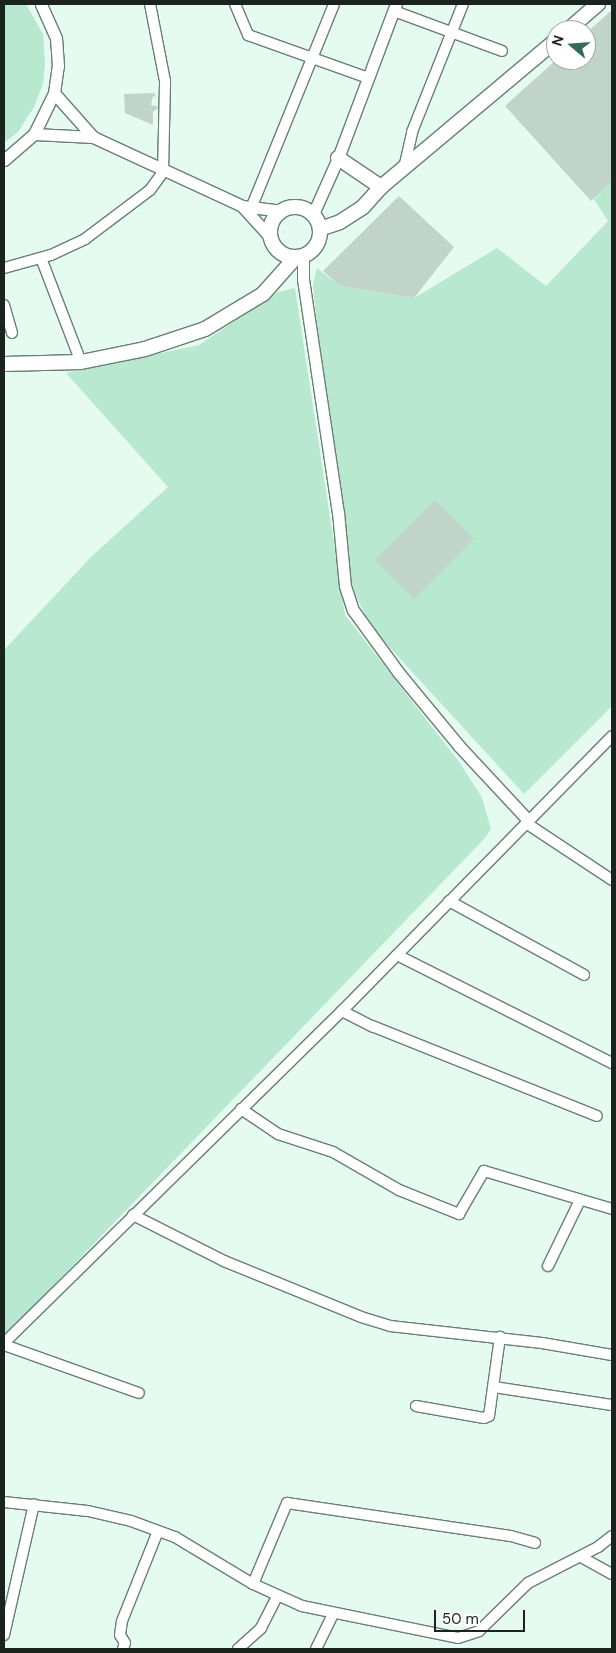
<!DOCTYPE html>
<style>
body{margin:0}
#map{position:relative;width:616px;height:1653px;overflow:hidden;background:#e6fbf0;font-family:"DM Sans",sans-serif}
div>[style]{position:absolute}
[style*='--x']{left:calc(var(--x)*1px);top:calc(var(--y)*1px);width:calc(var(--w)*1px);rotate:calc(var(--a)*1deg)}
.green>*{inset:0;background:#b8e8cf}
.building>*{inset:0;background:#c0d4c9;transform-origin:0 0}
.roads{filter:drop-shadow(1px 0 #6b7e74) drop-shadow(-1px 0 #6b7e74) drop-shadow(0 1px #6b7e74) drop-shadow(0 -1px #6b7e74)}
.minor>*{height:10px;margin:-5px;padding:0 5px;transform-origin:5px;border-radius:5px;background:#fff}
.tertiary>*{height:11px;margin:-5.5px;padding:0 5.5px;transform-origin:5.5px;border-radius:5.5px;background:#fff}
.secondary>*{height:14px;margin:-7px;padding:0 7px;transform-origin:7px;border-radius:7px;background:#fff}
.secondary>.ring{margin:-7px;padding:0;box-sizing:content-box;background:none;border:14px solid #fff;border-radius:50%}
span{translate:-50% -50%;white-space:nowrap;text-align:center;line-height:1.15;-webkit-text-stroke:4px #fff;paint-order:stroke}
.frame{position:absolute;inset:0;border:5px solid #1b231f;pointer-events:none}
.north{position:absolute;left:546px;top:20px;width:50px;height:50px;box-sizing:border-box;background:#fff;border:1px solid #a4a7a5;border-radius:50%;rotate:288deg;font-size:14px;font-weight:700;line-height:20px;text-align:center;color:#1b231f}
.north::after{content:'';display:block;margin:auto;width:18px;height:22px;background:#346b52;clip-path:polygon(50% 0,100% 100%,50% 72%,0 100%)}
.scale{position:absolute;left:434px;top:1610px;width:91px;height:22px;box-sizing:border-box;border:2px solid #1b231f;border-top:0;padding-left:6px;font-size:15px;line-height:18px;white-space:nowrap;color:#1b231f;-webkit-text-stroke:4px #fff;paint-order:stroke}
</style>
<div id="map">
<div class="green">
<i style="clip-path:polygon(4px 4px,26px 4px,43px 34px,45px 64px,43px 84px,34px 107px,18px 132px,4px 143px)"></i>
<i style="clip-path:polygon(612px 182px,612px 706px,524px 794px,371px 627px,353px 590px,321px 365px,313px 285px,317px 268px,340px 286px,414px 298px,497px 248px,546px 286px,608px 221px,594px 199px)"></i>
<i style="clip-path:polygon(295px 288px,345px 615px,460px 763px,482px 798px,491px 829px,485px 838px,4px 1337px,4px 650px,91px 557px,168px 487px,66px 373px,199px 345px,278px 292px)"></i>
</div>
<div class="building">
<i style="clip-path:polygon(612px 10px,612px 182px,591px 201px,505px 106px,556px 60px,586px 60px,586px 33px)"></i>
<i style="clip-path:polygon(154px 93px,156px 97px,153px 96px,151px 105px,159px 107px,153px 112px,153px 125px,125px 113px,124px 94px)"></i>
<i style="clip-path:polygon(399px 196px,454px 247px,414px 298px,340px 286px,323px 271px)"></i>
<i style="left:435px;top:500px;width:55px;height:85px;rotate:45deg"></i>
</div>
<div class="roads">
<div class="minor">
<i style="--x:235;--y:4;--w:34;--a:67"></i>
<i style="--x:248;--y:35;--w:127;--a:19.7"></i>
<i style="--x:394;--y:11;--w:115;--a:20.3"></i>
<i style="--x:404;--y:168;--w:37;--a:-77"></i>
<i style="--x:412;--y:132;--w:138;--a:-68.3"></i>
<i style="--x:252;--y:206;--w:218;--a:-67.9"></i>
<i style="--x:41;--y:258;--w:111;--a:69"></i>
<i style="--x:4;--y:268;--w:49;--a:-15.5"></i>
<i style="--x:51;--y:255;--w:38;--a:-25"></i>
<i style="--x:85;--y:239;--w:81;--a:-37"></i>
<i style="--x:150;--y:190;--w:22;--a:-54"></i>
<i style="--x:163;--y:172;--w:91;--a:-88.7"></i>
<i style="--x:165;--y:81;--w:78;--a:-101"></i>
<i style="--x:4;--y:305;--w:29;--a:74"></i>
<i style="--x:526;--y:823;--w:103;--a:33.5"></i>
<i style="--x:449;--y:901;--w:154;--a:28.7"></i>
<i style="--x:397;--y:955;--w:241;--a:26.7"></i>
<i style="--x:342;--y:1011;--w:34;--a:27"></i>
<i style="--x:372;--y:1026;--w:242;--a:21.8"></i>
<i style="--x:241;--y:1109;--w:45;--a:34"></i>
<i style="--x:278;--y:1134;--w:58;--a:18.1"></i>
<i style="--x:333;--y:1152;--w:76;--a:29.9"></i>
<i style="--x:399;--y:1190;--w:65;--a:21.8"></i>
<i style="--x:459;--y:1214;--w:50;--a:-59.8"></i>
<i style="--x:484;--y:1171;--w:134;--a:16.5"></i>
<i style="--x:133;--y:1215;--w:102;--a:26.8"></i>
<i style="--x:224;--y:1261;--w:148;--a:22.2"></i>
<i style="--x:361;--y:1317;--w:30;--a:17"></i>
<i style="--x:390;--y:1326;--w:153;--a:6.4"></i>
<i style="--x:542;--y:1343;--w:71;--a:9.7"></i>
<i style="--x:548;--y:1266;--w:73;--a:-64.1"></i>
<i style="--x:4;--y:1343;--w:474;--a:-44.5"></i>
<i style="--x:342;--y:1011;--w:385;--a:-45.5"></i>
<i style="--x:4;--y:1345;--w:143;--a:19.6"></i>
<i style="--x:494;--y:1387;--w:119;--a:8.7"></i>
<i style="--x:416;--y:1406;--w:69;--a:10"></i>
<i style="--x:484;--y:1418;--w:5;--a:-22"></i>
<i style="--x:489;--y:1416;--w:80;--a:-82.1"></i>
<i style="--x:4;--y:1502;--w:84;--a:6.1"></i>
<i style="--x:88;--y:1511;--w:44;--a:13.1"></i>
<i style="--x:131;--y:1521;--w:47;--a:20"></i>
<i style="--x:175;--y:1537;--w:91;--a:31.1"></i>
<i style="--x:253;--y:1584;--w:54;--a:24.2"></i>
<i style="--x:302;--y:1606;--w:159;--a:11.6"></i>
<i style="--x:458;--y:1638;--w:22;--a:-18"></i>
<i style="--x:479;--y:1631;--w:69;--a:-44.4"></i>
<i style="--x:528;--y:1583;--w:79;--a:-27.2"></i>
<i style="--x:598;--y:1547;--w:18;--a:-38"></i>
<i style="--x:581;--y:1557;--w:35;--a:29"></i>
<i style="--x:253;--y:1584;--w:88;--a:-67.2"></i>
<i style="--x:287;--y:1503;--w:226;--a:8.4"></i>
<i style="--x:511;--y:1536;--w:25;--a:16"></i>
<i style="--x:4;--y:1635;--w:134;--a:-77.1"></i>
<i style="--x:123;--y:1649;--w:6;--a:-72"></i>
<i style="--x:125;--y:1643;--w:9;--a:-122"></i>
<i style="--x:120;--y:1635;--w:14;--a:-82"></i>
<i style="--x:122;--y:1621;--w:97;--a:-68.2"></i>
<i style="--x:238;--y:1649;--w:31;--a:-42"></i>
<i style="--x:261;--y:1628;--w:35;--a:-63"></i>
<i style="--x:316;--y:1649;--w:39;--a:-64"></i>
</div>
<div class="tertiary">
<i style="--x:54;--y:93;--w:59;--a:48.4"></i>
<i style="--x:93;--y:137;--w:164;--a:24.8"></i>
<i style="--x:242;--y:206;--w:42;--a:47.9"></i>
<i style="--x:34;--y:134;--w:59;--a:2.9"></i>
<i style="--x:4;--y:160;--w:40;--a:-41"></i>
<i style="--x:34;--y:134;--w:46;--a:-64"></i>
<i style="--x:54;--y:93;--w:27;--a:-82"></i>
<i style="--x:58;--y:66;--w:28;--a:-94"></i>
<i style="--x:56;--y:38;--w:37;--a:-114"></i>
<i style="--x:242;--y:206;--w:39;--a:7"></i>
<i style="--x:313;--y:214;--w:61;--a:-65.9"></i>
<i style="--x:338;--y:158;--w:165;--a:-69.4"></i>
<i style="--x:303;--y:256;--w:23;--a:90"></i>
<i style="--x:303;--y:279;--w:236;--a:81.5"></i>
<i style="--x:338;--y:512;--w:74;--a:84.6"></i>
<i style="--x:345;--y:586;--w:25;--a:72"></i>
<i style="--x:353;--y:610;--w:77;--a:54"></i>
<i style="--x:398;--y:672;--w:96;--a:50.5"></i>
<i style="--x:459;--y:746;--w:101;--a:47"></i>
</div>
<div class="secondary">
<i style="--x:568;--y:30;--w:40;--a:-41"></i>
<i style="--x:338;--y:158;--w:52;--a:34"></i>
<i class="ring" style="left:270px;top:207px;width:36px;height:36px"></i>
<i style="--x:320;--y:229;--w:21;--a:-19"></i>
<i style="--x:340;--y:222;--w:27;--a:-33"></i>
<i style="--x:363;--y:207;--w:27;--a:-48"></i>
<i style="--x:381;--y:187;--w:229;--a:-40"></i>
<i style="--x:4;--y:364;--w:77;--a:-1.5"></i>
<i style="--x:81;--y:362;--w:65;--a:-11.5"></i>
<i style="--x:145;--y:349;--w:63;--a:-18.4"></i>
<i style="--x:205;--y:329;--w:68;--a:-31.1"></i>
<i style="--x:263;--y:294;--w:50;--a:-48.3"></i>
</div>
</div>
<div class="frame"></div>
<div class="north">N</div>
<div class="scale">50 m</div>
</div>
